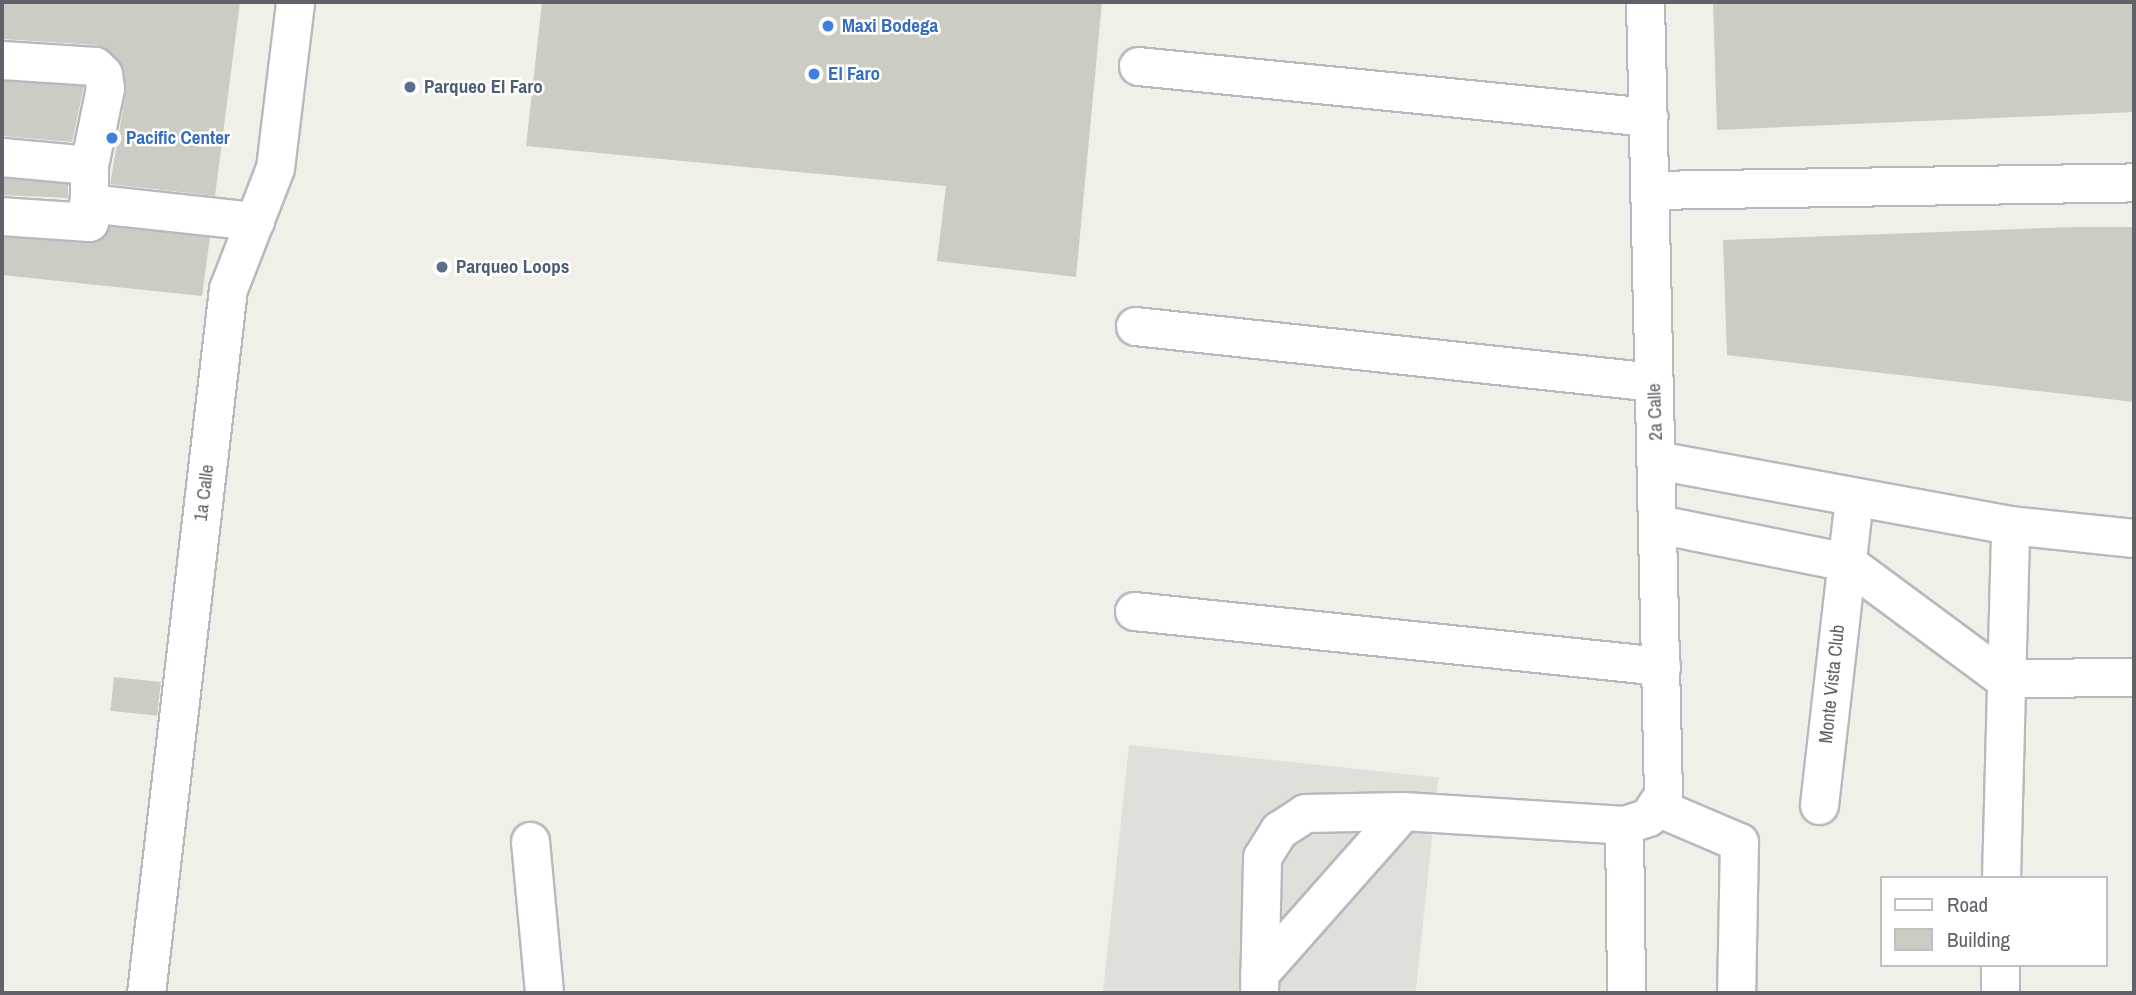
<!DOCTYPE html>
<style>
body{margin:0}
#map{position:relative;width:2136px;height:995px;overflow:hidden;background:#f1f0e8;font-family:"Archivo Narrow",sans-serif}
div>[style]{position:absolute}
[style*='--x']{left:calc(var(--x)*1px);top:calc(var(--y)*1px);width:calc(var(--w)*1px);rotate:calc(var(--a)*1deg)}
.industrial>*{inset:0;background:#e0dfda;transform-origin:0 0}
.building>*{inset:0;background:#cccbc4;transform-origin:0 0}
.roads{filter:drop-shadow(2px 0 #b8b9be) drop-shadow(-2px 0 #b8b9be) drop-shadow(0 2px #b8b9be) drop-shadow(0 -2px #b8b9be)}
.minor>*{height:37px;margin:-18.5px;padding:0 18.5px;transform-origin:18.5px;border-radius:18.5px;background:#fff}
.dots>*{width:19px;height:19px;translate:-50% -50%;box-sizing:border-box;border:4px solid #fff;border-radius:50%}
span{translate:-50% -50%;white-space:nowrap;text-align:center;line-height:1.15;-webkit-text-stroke:5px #fff;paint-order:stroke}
.shop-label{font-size:19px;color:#366cbe;font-weight:700}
.left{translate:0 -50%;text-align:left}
.service-label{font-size:19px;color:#4e5e75;font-weight:700}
.street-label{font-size:19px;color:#5f6268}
.frame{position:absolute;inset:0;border:4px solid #5f6268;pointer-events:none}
.legend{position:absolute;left:1880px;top:876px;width:228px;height:91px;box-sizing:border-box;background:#fff;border:2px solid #bfc0c3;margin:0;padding:9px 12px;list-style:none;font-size:21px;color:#5f6268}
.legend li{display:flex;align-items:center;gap:14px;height:35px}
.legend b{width:35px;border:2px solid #bfc0c3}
</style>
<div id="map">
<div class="industrial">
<i style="left:1129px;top:745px;width:311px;height:248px;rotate:6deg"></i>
</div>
<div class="building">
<i style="clip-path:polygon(2px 2px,240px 2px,215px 196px,110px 184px,126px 92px,118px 60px,96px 45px,2px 39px)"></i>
<i style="clip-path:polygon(542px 2px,1102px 2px,1076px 277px,937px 261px,946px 186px,526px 146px)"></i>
<i style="clip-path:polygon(1713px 2px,2134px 2px,2134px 112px,1717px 130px)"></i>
<i style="clip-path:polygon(2px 81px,84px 86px,72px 142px,2px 136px)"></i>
<i style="clip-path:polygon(2px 178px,68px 184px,68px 198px,2px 195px)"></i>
<i style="clip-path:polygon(109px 226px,210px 237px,202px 296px,2px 275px,2px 237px,88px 243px,99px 240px)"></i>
<i style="clip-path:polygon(2076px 227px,2134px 227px,2134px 402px,1727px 355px,1723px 240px)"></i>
<i style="left:114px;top:677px;width:47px;height:34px;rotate:6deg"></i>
</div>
<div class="roads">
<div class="minor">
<i style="--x:2;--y:60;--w:93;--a:3.7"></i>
<i style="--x:95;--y:66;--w:11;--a:45"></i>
<i style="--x:103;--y:74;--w:14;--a:82"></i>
<i style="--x:105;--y:88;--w:79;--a:101.7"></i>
<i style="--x:89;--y:165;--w:57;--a:90"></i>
<i style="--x:89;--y:222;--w:87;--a:-176.1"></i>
<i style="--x:1138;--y:66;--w:513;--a:5.71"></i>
<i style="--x:2;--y:157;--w:87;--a:5.3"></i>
<i style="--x:1649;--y:190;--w:485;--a:-0.9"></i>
<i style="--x:88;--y:203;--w:168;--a:6.2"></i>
<i style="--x:1135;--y:326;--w:522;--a:6.16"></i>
<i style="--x:1656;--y:460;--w:360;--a:10.4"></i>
<i style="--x:2010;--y:525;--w:125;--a:6"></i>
<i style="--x:1658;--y:524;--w:192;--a:11.4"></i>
<i style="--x:1846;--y:562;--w:195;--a:36.5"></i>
<i style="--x:2003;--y:678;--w:131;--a:-0.4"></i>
<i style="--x:1134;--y:611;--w:530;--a:5.96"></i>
<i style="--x:1819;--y:805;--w:310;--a:-83.5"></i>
<i style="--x:1657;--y:807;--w:89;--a:23.1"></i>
<i style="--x:1739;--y:842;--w:151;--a:91.1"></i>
<i style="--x:1624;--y:825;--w:168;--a:89.3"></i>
<i style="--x:530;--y:841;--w:153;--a:84.7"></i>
<i style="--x:2001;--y:878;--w:353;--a:-88.5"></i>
<i style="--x:1259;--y:974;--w:217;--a:-48.5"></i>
<i style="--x:146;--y:993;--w:709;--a:-83.36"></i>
<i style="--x:228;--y:289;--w:130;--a:-68.8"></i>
<i style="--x:275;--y:168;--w:167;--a:-83.1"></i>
<i style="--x:1259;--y:993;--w:136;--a:-88.7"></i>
<i style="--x:1262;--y:857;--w:32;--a:-58"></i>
<i style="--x:1279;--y:830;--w:31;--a:-33"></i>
<i style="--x:1305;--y:813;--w:98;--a:-1.2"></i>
<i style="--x:1403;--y:811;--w:221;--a:3.6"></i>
<i style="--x:1624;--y:825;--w:25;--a:-18"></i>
<i style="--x:1648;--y:817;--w:27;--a:-56"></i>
<i style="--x:1663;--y:795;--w:793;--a:-91.3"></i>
<i style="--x:2000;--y:993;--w:28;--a:-90"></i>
</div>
</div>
<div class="dots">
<i style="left:828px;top:26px;background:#3f7fe0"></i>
<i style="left:814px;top:74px;background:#3f7fe0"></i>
<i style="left:410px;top:87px;background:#5c6f8a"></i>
<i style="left:112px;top:138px;background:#3f7fe0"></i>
<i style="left:442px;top:267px;background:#5c6f8a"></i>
</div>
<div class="shop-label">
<span class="left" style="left:842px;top:26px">Maxi Bodega</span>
<span class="left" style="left:828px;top:74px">El Faro</span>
<span class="left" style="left:126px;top:138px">Pacific Center</span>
</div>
<div class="service-label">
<span class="left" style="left:424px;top:87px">Parqueo El Faro</span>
<span class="left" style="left:456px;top:267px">Parqueo Loops</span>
</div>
<div class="street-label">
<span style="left:1655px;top:412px;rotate:-92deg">2a Calle</span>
<span style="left:204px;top:493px;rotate:-83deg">1a Calle</span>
<span style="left:1832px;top:684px;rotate:-84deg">Monte Vista Club</span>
</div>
<div class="frame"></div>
<ul class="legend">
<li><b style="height:9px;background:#fff"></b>Road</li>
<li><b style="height:19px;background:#cccbc4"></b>Building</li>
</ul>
</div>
